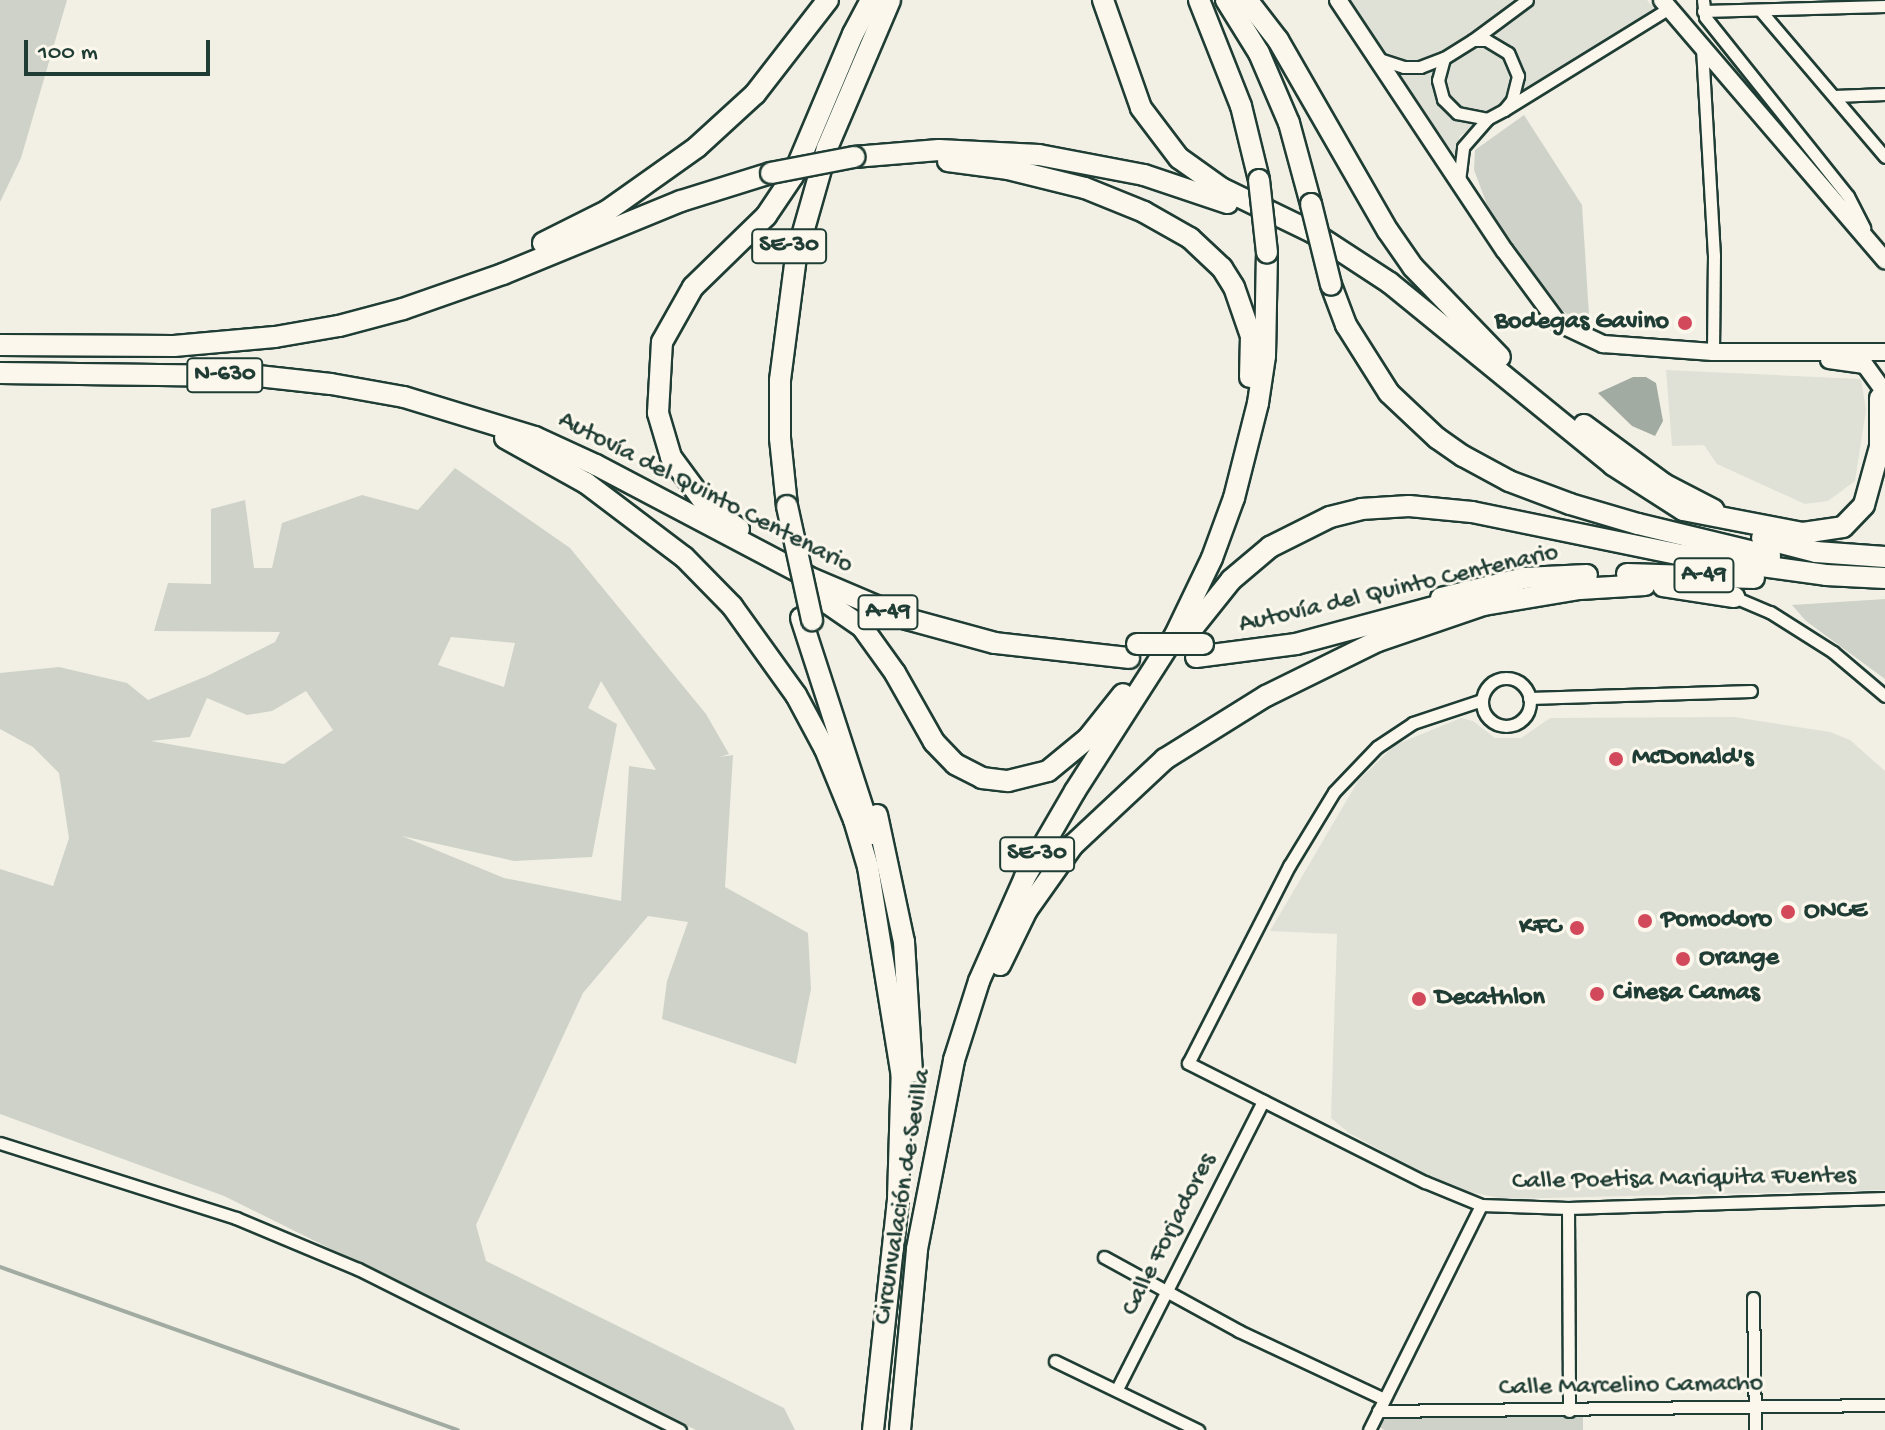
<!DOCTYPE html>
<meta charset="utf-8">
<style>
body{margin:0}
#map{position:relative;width:1885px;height:1430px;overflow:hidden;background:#f2f0e5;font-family:"Gochi Hand",sans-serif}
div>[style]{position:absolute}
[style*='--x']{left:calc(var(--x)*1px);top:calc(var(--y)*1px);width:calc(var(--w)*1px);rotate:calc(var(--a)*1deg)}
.built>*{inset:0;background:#e0e1d6}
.green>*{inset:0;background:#cfd2c8}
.water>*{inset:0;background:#a2aba1}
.stream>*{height:4px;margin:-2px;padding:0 2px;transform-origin:2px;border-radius:2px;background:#a2aba1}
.roads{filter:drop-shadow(2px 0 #1f3d34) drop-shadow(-2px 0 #1f3d34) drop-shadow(0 2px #1f3d34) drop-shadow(0 -2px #1f3d34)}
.street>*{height:11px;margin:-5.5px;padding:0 5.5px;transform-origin:5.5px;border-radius:5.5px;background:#fbf7ec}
.street>.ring{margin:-5.5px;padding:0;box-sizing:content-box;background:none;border:11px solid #fbf7ec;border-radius:50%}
.secondary>*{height:16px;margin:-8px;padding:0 8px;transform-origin:8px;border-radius:8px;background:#fbf7ec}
.highway>*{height:20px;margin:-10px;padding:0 10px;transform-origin:10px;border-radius:10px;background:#fbf7ec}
.bridges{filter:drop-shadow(2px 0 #1f3d34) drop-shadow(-2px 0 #1f3d34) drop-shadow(0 2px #1f3d34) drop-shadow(0 -2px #1f3d34)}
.highway-bridge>*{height:20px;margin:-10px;padding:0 10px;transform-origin:10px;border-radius:10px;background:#fbf7ec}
.dots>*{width:22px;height:22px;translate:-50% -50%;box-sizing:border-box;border:4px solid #fbf7ec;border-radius:50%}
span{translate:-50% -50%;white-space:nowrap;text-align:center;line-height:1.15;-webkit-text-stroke:6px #fbf7ec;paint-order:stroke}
.shield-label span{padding:2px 6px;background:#fbf7ec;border:2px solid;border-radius:6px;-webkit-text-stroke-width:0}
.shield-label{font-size:24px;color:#1f3d34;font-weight:700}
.poi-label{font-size:26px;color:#1f3d34;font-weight:700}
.right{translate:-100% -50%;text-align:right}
.left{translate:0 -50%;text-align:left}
.street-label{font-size:26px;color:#1f3d34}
.scale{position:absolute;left:24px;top:40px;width:186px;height:36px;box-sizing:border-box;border:4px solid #1f3d34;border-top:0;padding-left:10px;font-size:24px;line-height:28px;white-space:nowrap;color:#1f3d34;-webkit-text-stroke:6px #fbf7ec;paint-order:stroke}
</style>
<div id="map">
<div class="built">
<i style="clip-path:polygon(1345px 0,1647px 0,1655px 10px,1460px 136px,1456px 157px)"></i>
<i style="clip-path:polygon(1666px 370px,1861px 379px,1866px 410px,1855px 481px,1828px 501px,1805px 504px,1717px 464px,1704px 445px,1672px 446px)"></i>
<i style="clip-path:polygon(1734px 717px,1830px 732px,1850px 740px,1885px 771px,1885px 1190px,1504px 1199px,1465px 1191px,1428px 1176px,1349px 1133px,1331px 1118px,1337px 934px,1270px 931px,1358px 781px,1395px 745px,1461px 718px,1473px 721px,1495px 738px,1521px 738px,1550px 718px)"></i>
</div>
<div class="green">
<i style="clip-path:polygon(0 0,67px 0,21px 158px,0 202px)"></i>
<i style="clip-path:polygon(1524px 115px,1582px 205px,1590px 331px,1559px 308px,1489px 210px,1474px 170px,1475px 150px)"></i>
<i style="clip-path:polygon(evenodd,455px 468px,570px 548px,706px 714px,729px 754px,720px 757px,733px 755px,725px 887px,808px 933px,811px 989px,796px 1064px,662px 1019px,667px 981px,688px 922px,648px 916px,583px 993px,476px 1225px,486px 1261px,784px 1408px,795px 1430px,696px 1430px,224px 1196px,0 1114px,0 869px,53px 886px,69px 838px,59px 773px,33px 747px,0 729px,0 673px,59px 667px,127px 683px,148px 700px,207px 676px,275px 642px,280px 632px,154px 631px,168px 583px,211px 584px,211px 509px,245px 500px,254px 568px,272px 568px,282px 523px,362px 495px,418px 510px,455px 468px,451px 637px,515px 643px,504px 687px,438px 665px,451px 637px,455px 468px,601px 681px,656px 770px,629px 766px,621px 901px,504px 878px,402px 836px,514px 861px,592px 857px,617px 724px,588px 708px,601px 681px,455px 468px,306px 691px,333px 730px,284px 764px,151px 741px,190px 737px,207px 698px,247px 715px,272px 711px,306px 691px)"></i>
<i style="clip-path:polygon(1885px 599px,1885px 679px,1806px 621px,1792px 605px)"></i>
<i style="clip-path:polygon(1583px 1415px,1583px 1430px,1384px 1430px,1378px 1426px,1385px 1419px,1395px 1417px)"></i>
</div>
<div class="water">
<i style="clip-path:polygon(1633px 377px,1646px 377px,1656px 383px,1663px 421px,1655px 436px,1632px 426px,1598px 393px)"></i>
</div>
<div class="stream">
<i style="--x:0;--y:1267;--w:486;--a:19.6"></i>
</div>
<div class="roads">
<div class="street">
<i style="--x:1703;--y:0;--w:17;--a:83"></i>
<i style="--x:1705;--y:17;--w:229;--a:51.4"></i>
<i style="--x:1848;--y:196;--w:36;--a:63"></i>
<i style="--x:1760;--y:10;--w:193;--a:49.6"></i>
<i style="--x:1703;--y:11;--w:182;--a:-1.6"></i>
<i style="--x:1473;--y:40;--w:67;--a:-36.5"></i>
<i style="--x:1702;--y:48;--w:207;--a:86.7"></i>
<i style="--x:1714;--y:255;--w:97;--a:90.6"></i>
<i style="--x:1379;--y:59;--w:26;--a:18"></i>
<i style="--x:1404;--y:67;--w:16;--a:0"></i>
<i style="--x:1420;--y:67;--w:26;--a:-21"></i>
<i style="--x:1834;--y:96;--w:51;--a:-2.2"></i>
<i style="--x:1504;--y:110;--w:13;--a:-51"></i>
<i style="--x:1512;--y:100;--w:25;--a:-76"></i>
<i style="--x:1518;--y:76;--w:25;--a:-113"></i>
<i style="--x:1508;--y:53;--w:26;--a:-149"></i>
<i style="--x:1486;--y:40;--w:13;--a:180"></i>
<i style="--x:1473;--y:40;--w:34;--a:148"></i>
<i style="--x:1444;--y:58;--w:23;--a:105"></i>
<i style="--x:1438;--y:80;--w:20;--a:75"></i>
<i style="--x:1443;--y:99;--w:20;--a:45"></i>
<i style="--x:1457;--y:113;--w:31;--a:11"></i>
<i style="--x:1487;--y:119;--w:19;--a:-28"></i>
<i style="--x:1504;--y:110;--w:194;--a:-31.7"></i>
<i style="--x:1459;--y:181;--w:34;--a:-83"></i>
<i style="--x:1463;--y:147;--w:37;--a:-49"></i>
<i style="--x:1734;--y:597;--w:39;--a:23"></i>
<i style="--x:1770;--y:612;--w:75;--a:32.4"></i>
<i style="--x:1833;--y:652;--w:68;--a:40.2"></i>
<i class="ring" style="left:1482px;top:678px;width:37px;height:37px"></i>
<i style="--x:1529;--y:698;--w:222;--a:-1.8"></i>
<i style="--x:1482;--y:700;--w:73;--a:161.6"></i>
<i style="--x:1413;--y:723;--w:43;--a:146.3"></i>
<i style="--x:1377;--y:747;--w:62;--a:133.7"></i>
<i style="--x:1334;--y:792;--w:87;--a:121.3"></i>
<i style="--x:1289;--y:866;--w:221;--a:117.1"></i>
<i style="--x:1188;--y:1063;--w:265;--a:26.7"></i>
<i style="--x:1425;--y:1182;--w:61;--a:22.3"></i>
<i style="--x:1481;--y:1205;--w:87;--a:2"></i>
<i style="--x:1568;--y:1208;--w:317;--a:-1.8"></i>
<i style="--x:0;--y:1143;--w:248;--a:17.6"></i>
<i style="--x:236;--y:1218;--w:132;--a:22.7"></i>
<i style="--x:358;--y:1269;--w:360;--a:26.6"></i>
<i style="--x:1568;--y:1208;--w:203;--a:89.7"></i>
<i style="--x:1104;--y:1257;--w:154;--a:28.7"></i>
<i style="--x:1239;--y:1331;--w:160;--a:25.1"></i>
<i style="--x:1753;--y:1298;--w:132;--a:89.1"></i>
<i style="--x:1055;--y:1361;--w:159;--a:25.8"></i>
<i style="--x:1117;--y:1389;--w:323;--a:-63.1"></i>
<i style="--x:1378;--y:1411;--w:507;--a:-0.68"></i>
<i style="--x:1369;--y:1430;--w:251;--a:-63.5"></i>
</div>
<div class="secondary">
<i style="--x:1338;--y:0;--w:301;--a:56.4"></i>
<i style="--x:1505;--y:251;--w:89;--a:53.6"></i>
<i style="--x:1558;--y:323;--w:50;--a:25"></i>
<i style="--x:1603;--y:344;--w:110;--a:4.2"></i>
<i style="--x:1713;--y:352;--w:172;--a:0"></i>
<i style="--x:1662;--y:0;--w:343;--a:49.4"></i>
<i style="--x:1829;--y:360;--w:36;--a:8"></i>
<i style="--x:1865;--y:365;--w:27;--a:54"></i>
</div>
<div class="highway">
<i style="--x:1103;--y:0;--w:114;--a:70.6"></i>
<i style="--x:1141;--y:108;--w:63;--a:52.8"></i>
<i style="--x:1179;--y:158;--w:52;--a:35.5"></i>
<i style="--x:1221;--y:188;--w:101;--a:25.8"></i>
<i style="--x:1312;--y:232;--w:93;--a:33.2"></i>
<i style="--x:1390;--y:283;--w:288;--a:39.2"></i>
<i style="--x:1613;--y:465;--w:83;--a:32.7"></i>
<i style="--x:1683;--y:510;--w:122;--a:10.9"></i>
<i style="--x:1803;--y:533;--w:40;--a:-8.5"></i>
<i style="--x:1843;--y:527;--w:30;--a:-46"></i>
<i style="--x:1864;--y:505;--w:60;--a:-74.6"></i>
<i style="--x:1880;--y:447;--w:49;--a:-90"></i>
<i style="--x:1199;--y:0;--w:114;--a:68.4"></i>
<i style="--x:1241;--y:106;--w:76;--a:76.3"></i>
<i style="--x:1226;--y:0;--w:62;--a:58.1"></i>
<i style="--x:1259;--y:53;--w:76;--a:66.8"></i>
<i style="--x:1289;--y:123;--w:84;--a:74.8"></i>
<i style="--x:1247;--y:0;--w:51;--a:52.2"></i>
<i style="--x:1278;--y:40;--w:220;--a:60.1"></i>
<i style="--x:1388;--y:231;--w:44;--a:55.2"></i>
<i style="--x:1413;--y:267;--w:125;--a:46"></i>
<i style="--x:854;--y:157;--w:85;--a:-4.7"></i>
<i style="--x:939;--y:150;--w:100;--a:2.9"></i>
<i style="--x:1039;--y:155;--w:107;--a:10.8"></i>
<i style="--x:1144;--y:175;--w:88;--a:18.6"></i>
<i style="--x:948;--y:161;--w:61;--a:7.6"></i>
<i style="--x:1008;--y:169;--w:79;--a:13.9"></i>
<i style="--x:1085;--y:188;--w:64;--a:22.1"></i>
<i style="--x:1144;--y:212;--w:53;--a:29.5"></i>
<i style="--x:1190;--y:238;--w:44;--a:43.2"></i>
<i style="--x:1222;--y:268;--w:22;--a:58"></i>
<i style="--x:1234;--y:287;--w:52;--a:70.9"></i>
<i style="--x:1251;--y:336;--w:41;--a:91.4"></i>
<i style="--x:543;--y:243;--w:72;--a:-26.6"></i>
<i style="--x:607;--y:211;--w:110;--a:-35.4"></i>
<i style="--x:697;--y:147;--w:79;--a:-42.4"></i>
<i style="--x:755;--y:94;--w:119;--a:-52.2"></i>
<i style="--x:1331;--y:285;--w:43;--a:69.4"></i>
<i style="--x:1346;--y:325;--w:80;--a:57.7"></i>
<i style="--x:1389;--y:393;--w:66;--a:43.2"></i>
<i style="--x:1437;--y:438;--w:32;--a:35"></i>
<i style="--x:1463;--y:456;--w:52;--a:28.5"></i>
<i style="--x:1509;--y:481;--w:65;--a:20.7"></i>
<i style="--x:1570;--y:504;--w:71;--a:16.4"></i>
<i style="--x:1638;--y:524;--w:136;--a:13.6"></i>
<i style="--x:0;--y:345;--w:174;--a:0.3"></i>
<i style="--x:174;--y:346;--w:101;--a:-5.1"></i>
<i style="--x:275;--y:337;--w:65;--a:-9.8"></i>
<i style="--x:339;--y:326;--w:66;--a:-14.9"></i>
<i style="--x:403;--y:309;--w:106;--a:-19.3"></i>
<i style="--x:503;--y:274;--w:192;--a:-22.3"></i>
<i style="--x:681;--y:201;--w:94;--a:-17.3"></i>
<i style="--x:0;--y:373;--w:258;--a:0.7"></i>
<i style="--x:258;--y:376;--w:73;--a:6.3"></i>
<i style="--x:331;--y:384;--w:74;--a:10.1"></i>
<i style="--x:404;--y:397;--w:137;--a:17"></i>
<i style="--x:535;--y:437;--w:67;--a:24.7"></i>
<i style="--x:596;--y:465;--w:240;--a:27.8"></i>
<i style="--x:808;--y:577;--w:108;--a:23"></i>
<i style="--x:907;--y:619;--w:91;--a:15.3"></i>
<i style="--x:995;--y:643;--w:135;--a:6.4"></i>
<i style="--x:1584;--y:425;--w:99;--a:36.4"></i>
<i style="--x:1664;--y:484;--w:56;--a:27.5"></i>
<i style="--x:505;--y:438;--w:93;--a:29.1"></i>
<i style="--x:586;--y:483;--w:123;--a:37.1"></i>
<i style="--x:684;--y:557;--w:69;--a:45.6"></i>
<i style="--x:732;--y:606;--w:110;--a:54.3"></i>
<i style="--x:796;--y:695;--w:61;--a:61.8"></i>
<i style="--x:825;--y:749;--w:77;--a:67.8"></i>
<i style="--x:854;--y:820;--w:49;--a:73.4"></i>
<i style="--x:868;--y:867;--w:212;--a:80.8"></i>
<i style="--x:787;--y:506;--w:68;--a:-95.9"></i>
<i style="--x:780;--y:438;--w:58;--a:-90"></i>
<i style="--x:780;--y:380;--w:124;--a:-82.6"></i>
<i style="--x:796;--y:257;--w:113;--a:-74.1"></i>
<i style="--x:827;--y:148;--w:161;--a:-66.9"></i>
<i style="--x:739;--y:529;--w:39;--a:-144"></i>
<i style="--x:707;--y:506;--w:61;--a:-126.3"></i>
<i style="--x:671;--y:457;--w:46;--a:-106.5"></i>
<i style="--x:658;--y:413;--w:71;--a:-86.8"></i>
<i style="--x:662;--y:342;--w:63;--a:-60.6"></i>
<i style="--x:693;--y:287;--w:102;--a:-44.2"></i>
<i style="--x:766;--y:216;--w:48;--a:-56"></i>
<i style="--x:793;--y:176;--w:154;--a:-67.1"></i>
<i style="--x:853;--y:34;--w:38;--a:-62"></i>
<i style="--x:1762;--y:538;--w:56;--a:14.5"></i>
<i style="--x:1816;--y:552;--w:69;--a:4.1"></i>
<i style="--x:1627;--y:574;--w:127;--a:1.8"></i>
<i style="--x:1663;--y:586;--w:72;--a:8.8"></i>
<i style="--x:807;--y:589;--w:67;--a:34.6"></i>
<i style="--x:862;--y:627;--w:57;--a:54.3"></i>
<i style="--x:895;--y:673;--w:79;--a:60.5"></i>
<i style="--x:934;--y:742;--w:30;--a:46"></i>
<i style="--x:955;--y:764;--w:30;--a:27"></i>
<i style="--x:982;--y:778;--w:26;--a:7"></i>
<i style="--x:1008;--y:781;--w:41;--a:-14"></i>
<i style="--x:1048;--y:771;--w:52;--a:-39.5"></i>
<i style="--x:1088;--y:738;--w:56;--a:-51.5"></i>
<i style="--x:1441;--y:598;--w:85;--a:-13.5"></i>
<i style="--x:1524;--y:578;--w:63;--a:-2.7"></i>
<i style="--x:801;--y:618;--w:227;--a:72"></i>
<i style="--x:1180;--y:644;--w:82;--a:-51.4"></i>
<i style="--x:1231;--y:580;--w:51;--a:-40.2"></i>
<i style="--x:1270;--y:547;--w:67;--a:-26.6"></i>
<i style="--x:1330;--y:517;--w:32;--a:-14"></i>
<i style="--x:1361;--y:509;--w:48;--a:-3.6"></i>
<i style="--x:1409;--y:506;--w:63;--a:5.4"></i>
<i style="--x:1472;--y:512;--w:214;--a:11.6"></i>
<i style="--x:1682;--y:555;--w:145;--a:7.9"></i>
<i style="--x:1826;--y:575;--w:59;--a:2.9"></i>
<i style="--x:1196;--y:657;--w:101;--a:-7.4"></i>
<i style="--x:1296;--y:644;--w:167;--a:-15"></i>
<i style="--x:877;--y:815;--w:130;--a:78"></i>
<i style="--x:904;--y:942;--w:130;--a:86.5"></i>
<i style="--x:1000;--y:965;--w:61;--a:-63.9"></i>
<i style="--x:1027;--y:910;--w:80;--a:-54.7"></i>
<i style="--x:1073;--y:845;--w:126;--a:-43.1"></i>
<i style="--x:1165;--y:759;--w:119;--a:-32"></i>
<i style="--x:1266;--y:696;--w:125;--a:-26.2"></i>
<i style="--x:1378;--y:641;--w:112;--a:-18.8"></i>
<i style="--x:1484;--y:605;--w:97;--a:-9.5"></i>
<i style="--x:1580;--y:589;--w:65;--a:-3.5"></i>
<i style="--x:873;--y:1430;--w:232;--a:-83.8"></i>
<i style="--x:898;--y:1199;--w:135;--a:-88.3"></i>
<i style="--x:900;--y:1430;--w:182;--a:-84.6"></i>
<i style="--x:917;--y:1249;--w:193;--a:-78.9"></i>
<i style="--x:954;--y:1060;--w:83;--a:-72.4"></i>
<i style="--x:979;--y:981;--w:114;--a:-66.1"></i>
<i style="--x:1025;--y:877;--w:99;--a:-59.8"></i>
<i style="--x:1075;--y:791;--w:185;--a:-57.3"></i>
<i style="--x:1175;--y:635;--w:85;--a:-64.3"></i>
<i style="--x:1212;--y:558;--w:64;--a:-69.9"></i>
<i style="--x:1234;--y:498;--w:98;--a:-75.8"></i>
<i style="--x:1258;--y:403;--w:48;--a:-81.5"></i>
<i style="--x:1265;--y:356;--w:103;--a:-88.9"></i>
</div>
</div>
<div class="bridges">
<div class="highway-bridge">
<i style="--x:771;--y:173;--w:85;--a:-10.9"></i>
<i style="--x:1259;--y:180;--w:73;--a:83.7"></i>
<i style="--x:1311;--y:204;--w:83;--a:76.1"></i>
<i style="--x:787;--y:506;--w:117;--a:77.6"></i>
<i style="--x:1137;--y:644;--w:66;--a:0"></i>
</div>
</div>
<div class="dots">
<i style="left:1685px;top:323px;background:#d1495b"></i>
<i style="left:1616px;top:759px;background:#d1495b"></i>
<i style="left:1788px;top:912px;background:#d1495b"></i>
<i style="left:1645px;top:921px;background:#d1495b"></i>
<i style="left:1577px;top:928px;background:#d1495b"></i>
<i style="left:1683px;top:959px;background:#d1495b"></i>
<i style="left:1597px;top:994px;background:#d1495b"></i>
<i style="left:1419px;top:999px;background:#d1495b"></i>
</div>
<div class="shield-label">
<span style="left:789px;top:246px">SE-30</span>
<span style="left:225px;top:375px">N-630</span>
<span style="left:1704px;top:575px">A-49</span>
<span style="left:888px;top:612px">A-49</span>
<span style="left:1037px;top:854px">SE-30</span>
</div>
<div class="poi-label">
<span class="right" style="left:1669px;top:323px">Bodegas Gavino</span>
<span class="left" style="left:1632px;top:759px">McDonald's</span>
<span class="left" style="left:1804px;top:912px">ONCE</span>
<span class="left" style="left:1661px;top:921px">Pomodoro</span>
<span class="right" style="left:1561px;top:928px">KFC</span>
<span class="left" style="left:1699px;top:959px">Orange</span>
<span class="left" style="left:1613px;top:994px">Cinesa Camas</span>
<span class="left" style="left:1435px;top:999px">Decathlon</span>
</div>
<div class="street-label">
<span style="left:705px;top:494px;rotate:27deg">Autovía del Quinto Centenario</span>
<span style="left:1399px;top:590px;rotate:-13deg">Autovía del Quinto Centenario</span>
<span style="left:1684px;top:1180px;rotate:-1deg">Calle Poetisa Mariquita Fuentes</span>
<span style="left:904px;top:1197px;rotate:-81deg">Circunvalación de Sevilla</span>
<span style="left:1170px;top:1235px;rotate:-63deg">Calle Forjadores</span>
<span style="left:1631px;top:1387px;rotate:-1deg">Calle Marcelino Camacho</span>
</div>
<div class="scale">100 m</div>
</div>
